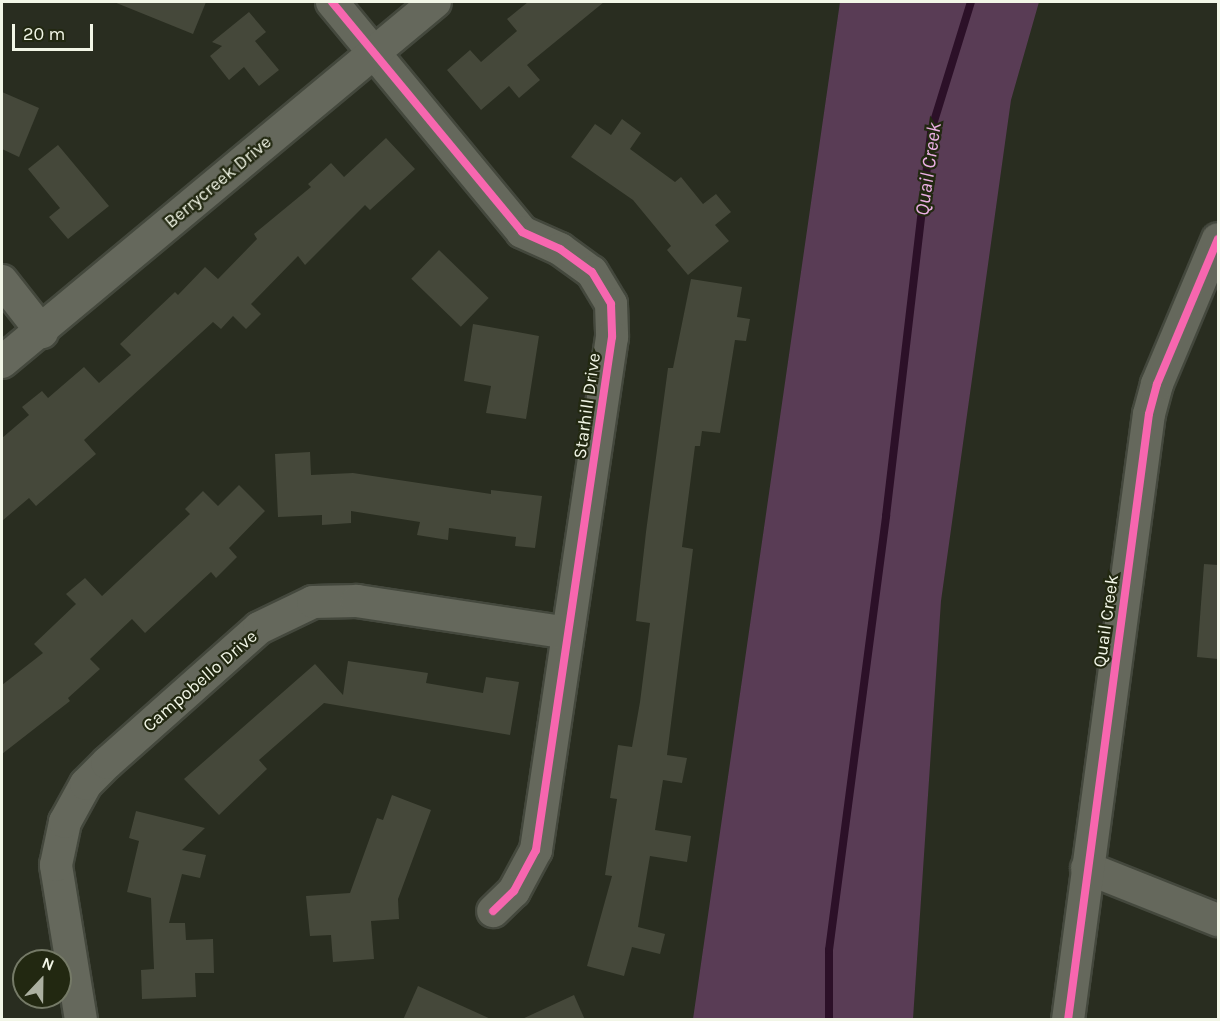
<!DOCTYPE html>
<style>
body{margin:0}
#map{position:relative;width:1220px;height:1021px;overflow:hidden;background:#292d20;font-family:Karla,sans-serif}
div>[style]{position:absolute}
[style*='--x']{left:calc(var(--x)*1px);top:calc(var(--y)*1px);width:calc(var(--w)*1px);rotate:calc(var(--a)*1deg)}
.green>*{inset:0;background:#593c55}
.stream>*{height:8px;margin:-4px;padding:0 4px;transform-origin:4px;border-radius:4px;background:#2c1028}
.building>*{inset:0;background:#45483a;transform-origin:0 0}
.roads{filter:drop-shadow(2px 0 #44483d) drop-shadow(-2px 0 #44483d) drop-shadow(0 2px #44483d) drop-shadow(0 -2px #44483d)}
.minor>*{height:32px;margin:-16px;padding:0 16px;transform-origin:16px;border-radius:16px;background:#65685c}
.cycleway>*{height:8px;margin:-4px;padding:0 4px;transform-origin:4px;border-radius:4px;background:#f766af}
span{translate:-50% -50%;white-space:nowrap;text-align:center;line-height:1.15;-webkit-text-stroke:4.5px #222811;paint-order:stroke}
.street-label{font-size:18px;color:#f2f6e7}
.water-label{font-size:20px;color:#ecb0e5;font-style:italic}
.frame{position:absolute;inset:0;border:3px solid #f2f6e7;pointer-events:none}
.north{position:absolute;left:12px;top:949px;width:60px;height:60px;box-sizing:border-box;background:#222811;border:2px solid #757a67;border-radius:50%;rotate:22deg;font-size:16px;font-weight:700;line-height:24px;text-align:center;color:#f2f6e7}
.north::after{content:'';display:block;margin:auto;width:21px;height:27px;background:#acb0a1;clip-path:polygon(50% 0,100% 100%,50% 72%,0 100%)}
.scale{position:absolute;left:12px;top:24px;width:81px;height:27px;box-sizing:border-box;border:3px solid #f2f6e7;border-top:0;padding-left:8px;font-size:18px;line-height:21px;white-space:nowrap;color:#f2f6e7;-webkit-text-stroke:4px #222811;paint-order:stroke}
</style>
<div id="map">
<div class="green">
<i style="clip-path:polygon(840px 2px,1039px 2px,1011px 100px,941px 601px,913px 1019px,693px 1019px)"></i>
</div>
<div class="stream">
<i style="--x:829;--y:1020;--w:70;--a:-90"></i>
<i style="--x:829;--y:950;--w:438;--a:-82.5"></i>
<i style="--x:886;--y:516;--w:388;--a:-83.3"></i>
<i style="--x:931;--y:131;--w:135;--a:-72.8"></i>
</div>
<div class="building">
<i style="clip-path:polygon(114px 2px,206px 2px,193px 34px)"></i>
<i style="clip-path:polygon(528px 2px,604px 2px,527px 65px,540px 80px,519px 98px,509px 86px,481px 110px,447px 70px,470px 50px,481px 62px,517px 31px,507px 19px)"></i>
<i style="clip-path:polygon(249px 12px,266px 32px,255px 41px,279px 70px,259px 86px,244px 67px,229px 80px,210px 56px,222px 46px,212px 42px)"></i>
<i style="clip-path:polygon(2px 92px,39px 108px,19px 157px,2px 149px)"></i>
<i style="clip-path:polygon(622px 119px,641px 133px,630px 149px,675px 182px,681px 177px,703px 204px,716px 194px,731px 212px,715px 225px,729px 241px,688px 275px,667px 250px,671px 246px,633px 200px,571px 157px,595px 124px,611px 135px)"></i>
<i style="clip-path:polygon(386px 138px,415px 169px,370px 210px,365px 205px,305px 265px,298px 256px,251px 304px,261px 314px,246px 329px,233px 316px,221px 329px,213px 322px,84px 440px,96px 454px,36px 506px,29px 498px,2px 521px,2px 438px,29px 415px,22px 407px,42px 391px,48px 398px,84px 367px,99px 383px,131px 355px,120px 344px,175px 292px,178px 295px,205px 267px,218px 279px,257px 239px,254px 234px,311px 187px,308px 184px,331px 163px,344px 177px)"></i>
<i style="clip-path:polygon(58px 145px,109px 206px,68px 239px,49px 217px,60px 208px,28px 169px)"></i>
<i style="left:439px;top:250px;width:69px;height:40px;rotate:44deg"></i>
<i style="clip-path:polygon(691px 279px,742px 287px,737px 317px,750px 319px,746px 341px,735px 340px,720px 433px,702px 431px,700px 446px,695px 446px,682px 547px,693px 549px,667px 755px,687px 758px,682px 783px,663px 780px,655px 830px,691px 836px,687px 862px,650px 856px,638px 927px,665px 934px,660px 954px,632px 947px,624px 976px,587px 966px,612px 876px,605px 875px,617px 799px,610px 798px,618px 745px,632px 747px,640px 702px,650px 623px,636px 621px,646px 532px,668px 368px,673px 368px)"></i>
<i style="clip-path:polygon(473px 324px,539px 336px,526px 419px,486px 413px,491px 386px,464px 381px)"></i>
<i style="clip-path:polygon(310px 452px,311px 475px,353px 473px,491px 494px,491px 490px,542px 496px,535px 548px,515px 546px,516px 537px,449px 528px,448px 540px,417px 535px,420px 522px,351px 511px,351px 523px,322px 525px,322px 515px,278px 517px,275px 454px)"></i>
<i style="clip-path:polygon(239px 485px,265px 511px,229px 548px,237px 557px,216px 578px,211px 572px,145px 633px,132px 619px,90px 659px,100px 669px,68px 698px,70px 701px,2px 754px,2px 685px,43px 653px,34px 644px,76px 604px,66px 594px,85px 578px,102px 596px,190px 514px,185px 509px,203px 491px,218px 506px)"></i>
<i style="clip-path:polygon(1204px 564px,1218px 565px,1218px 659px,1197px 657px)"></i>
<i style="clip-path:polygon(348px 661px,428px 673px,426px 683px,483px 693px,486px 677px,519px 682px,510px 735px,324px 703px,259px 760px,267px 769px,219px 815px,184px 779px,315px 664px,343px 695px)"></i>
<i style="clip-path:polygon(392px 795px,431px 810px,398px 899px,399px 919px,371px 921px,374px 959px,333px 962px,331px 935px,310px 936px,306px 896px,350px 893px,377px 818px,383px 820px)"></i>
<i style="clip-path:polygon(136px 811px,205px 828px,182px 850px,206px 855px,200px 878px,182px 874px,169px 923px,185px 923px,186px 940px,213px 939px,214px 973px,195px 973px,196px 997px,142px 999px,141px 970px,154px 969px,151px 898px,127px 892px,139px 841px,129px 838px)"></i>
<i style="clip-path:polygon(418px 986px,493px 1020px,403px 1020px)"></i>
<i style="clip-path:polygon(574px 995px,585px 1020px,520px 1020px)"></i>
</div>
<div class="roads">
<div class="minor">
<i style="--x:332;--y:2;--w:298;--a:50.4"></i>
<i style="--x:522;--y:232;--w:42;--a:24.1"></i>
<i style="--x:560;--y:249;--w:39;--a:36"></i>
<i style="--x:592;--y:272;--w:37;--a:59"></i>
<i style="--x:611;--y:304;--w:33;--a:88"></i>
<i style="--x:612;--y:337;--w:519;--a:98.43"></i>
<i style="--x:536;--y:850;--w:47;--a:118.2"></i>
<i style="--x:514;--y:891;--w:29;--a:136"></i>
<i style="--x:2;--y:281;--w:65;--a:51.9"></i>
<i style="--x:2;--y:362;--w:563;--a:-39.74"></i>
<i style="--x:1087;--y:868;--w:141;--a:21.7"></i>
<i style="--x:81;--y:1020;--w:157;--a:-99.2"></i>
<i style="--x:56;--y:865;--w:44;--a:-78.2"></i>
<i style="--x:65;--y:822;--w:43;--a:-61.1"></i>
<i style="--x:86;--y:784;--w:30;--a:-45"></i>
<i style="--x:107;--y:763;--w:203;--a:-41.6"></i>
<i style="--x:259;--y:628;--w:60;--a:-25.7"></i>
<i style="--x:313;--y:602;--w:44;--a:-1.3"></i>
<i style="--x:357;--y:601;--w:213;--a:8.6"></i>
<i style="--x:1068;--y:1020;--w:611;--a:-82.39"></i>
<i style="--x:1149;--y:414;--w:31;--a:-75"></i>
<i style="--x:1157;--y:384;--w:157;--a:-67.2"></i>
</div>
</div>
<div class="cycleway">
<i style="--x:332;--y:2;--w:298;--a:50.4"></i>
<i style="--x:522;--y:232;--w:42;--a:24.1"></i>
<i style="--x:560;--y:249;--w:39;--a:36"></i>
<i style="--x:592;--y:272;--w:37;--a:59"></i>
<i style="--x:611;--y:304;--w:33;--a:88"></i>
<i style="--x:612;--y:337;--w:519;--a:98.43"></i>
<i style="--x:536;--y:850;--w:47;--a:118.2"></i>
<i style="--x:514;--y:891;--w:29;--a:136"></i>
<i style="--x:1068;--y:1020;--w:611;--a:-82.39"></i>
<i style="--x:1149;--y:414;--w:31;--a:-75"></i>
<i style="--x:1157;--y:384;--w:157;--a:-67.2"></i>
</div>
<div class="street-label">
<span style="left:218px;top:182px;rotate:-40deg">Berrycreek Drive</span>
<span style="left:587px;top:406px;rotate:-82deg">Starhill Drive</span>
<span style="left:1106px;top:621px;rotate:-82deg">Quail Creek</span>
<span style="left:200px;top:681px;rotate:-41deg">Campobello Drive</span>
</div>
<div class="water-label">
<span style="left:928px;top:169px;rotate:-82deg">Quail Creek</span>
</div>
<div class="frame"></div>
<div class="north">N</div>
<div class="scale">20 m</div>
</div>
